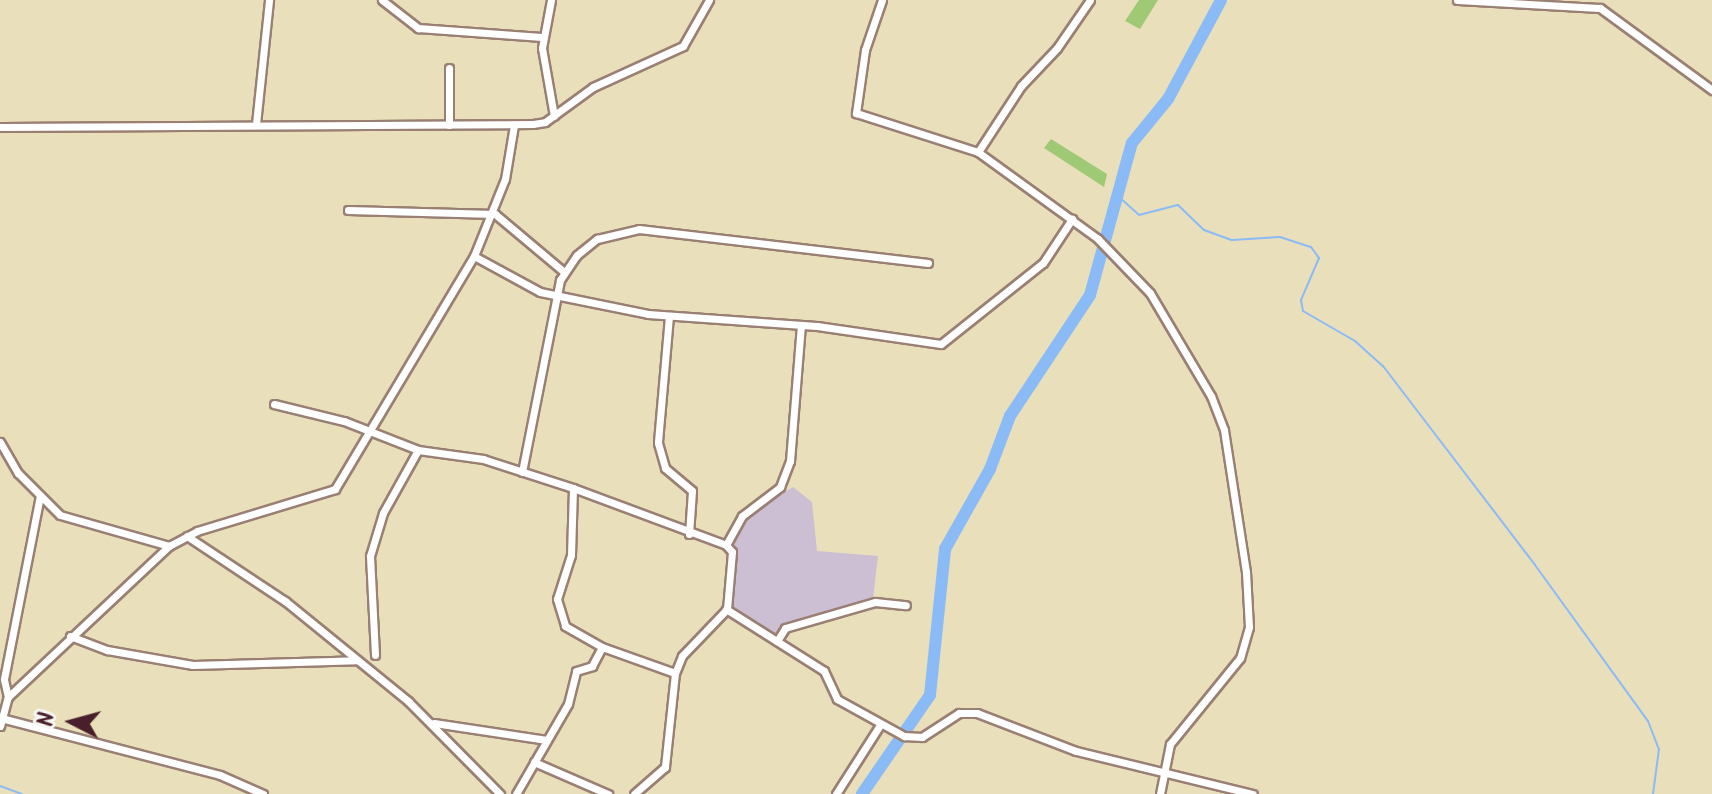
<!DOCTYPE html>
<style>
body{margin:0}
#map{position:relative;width:1712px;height:794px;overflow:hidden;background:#e9dfbb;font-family:Kalam,sans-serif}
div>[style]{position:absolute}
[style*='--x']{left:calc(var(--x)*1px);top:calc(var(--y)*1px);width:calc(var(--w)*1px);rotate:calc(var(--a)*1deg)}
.industrial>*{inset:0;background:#ccbed3}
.green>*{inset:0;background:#a0c975}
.stream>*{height:2px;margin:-1px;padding:0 1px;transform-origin:1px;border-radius:1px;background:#8abbf6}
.river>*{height:12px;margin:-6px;padding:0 6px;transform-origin:6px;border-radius:6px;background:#8abbf6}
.roads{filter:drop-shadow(2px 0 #9a7f73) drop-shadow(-2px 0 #9a7f73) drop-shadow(0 2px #9a7f73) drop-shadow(0 -2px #9a7f73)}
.minor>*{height:7px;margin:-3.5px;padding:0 3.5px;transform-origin:3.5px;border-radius:3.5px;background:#fff}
span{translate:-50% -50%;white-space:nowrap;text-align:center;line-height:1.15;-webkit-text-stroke:6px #f6f6f2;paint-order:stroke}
.north{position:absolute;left:32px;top:682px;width:80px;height:80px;-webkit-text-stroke:6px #f6f6f2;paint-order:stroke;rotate:276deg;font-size:22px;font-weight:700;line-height:32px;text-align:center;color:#4a1f2b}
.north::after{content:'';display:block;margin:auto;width:28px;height:36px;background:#4a1f2b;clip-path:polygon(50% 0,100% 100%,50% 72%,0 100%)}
</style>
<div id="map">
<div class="industrial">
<i style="clip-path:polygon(793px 487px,812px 502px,817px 551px,878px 556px,873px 599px,782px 626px,776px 636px,729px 607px,735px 550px,730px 545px,744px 518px)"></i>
</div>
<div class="green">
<i style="clip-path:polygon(1139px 0,1158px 0,1140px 29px,1125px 21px)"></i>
<i style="clip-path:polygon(1051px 139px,1107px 174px,1104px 187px,1044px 148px)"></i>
</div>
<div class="stream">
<i style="--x:1118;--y:196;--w:28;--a:42"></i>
<i style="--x:1139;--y:215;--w:40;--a:-14.4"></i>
<i style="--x:1178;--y:205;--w:36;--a:44"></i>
<i style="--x:1204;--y:230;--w:30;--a:20"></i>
<i style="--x:1232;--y:240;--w:48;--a:-3.6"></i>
<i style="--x:1280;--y:237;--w:33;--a:18"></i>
<i style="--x:1311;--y:247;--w:14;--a:54"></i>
<i style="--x:1319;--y:258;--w:46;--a:113.2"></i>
<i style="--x:1301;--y:300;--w:11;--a:80"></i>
<i style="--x:1303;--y:311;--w:60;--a:30"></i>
<i style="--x:1355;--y:341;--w:38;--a:42"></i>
<i style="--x:1383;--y:366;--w:250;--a:52.6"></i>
<i style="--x:1535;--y:565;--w:193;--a:54.1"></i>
<i style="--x:1648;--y:721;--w:30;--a:69"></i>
<i style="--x:1659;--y:749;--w:45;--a:97.6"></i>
<i style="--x:0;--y:786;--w:23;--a:20"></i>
</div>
<div class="river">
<i style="--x:862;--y:794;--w:120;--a:-55.5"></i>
<i style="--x:930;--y:695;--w:147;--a:-84.1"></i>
<i style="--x:945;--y:549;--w:92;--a:-60.6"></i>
<i style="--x:990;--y:469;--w:57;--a:-69.3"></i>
<i style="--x:1010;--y:416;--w:145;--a:-56.5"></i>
<i style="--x:1090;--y:295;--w:158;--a:-74.6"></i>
<i style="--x:1132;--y:143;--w:57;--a:-50.7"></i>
<i style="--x:1168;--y:99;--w:112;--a:-61.8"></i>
</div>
<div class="roads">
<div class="minor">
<i style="--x:382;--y:0;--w:46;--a:37.9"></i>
<i style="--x:418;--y:28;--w:124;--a:4.2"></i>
<i style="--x:551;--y:0;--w:49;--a:100.6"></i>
<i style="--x:542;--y:48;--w:69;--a:80"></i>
<i style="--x:882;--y:0;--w:53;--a:108.8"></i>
<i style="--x:865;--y:50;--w:64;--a:98.1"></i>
<i style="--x:856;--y:113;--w:128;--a:17.7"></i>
<i style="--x:978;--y:152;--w:148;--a:35.9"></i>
<i style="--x:1098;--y:239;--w:75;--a:46.1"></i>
<i style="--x:1150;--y:293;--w:120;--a:59.4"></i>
<i style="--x:1211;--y:396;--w:36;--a:69"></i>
<i style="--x:1224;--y:430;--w:144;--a:81.2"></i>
<i style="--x:1246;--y:572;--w:55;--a:86.9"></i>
<i style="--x:1249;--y:627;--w:32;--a:106"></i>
<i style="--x:1240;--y:658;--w:111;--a:129.1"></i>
<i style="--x:1170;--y:744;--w:51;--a:101.3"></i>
<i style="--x:1457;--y:0;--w:143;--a:3.2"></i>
<i style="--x:1600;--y:8;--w:139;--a:36.2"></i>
<i style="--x:256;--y:124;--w:125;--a:-84"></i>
<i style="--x:449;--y:125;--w:57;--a:-90"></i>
<i style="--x:0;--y:127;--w:533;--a:-0.32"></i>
<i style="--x:533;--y:124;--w:12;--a:-9"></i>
<i style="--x:545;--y:122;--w:59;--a:-36.1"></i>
<i style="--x:593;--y:87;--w:99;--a:-24.5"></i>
<i style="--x:683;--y:46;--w:53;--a:-60.5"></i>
<i style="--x:978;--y:152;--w:79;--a:-56.9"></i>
<i style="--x:1021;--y:86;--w:52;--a:-46.5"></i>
<i style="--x:1057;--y:48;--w:58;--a:-55.5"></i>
<i style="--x:348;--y:210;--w:147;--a:1.6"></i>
<i style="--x:495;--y:214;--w:90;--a:40"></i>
<i style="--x:474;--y:256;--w:75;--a:28.6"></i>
<i style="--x:540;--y:292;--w:110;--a:11.5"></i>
<i style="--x:648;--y:314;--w:169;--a:4.1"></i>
<i style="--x:817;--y:326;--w:125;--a:8.3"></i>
<i style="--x:941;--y:344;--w:130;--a:-38.5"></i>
<i style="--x:1043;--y:263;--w:53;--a:-56.6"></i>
<i style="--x:669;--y:316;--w:127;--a:95"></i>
<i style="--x:658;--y:443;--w:26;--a:74"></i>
<i style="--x:665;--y:468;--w:35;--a:40"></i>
<i style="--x:692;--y:491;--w:43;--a:94"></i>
<i style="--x:274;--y:404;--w:72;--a:13.7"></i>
<i style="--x:344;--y:421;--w:79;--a:21.4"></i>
<i style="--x:418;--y:450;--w:72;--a:119.1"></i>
<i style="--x:383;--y:513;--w:45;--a:106.8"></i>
<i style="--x:370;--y:556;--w:99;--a:87.1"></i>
<i style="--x:0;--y:442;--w:36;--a:60"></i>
<i style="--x:18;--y:473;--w:59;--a:45"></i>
<i style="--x:60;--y:515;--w:113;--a:15.9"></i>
<i style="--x:418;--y:450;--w:66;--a:7.9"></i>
<i style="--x:483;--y:459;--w:95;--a:17.9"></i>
<i style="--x:573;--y:488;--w:163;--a:20.4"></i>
<i style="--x:726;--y:545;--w:9;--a:49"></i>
<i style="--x:732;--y:552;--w:57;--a:95"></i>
<i style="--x:727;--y:609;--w:65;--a:133.8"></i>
<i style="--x:682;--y:656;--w:18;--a:112"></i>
<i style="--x:675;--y:673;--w:95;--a:96.1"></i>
<i style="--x:665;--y:767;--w:41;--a:138.9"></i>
<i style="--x:522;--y:472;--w:196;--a:-78.8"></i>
<i style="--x:560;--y:280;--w:30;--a:-56"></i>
<i style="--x:577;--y:255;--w:26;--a:-39"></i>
<i style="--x:597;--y:239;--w:43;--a:-13.4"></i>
<i style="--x:639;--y:229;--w:291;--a:6.7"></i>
<i style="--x:573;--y:488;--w:67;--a:91.7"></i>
<i style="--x:571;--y:555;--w:46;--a:107.7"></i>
<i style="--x:557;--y:599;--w:28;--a:73"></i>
<i style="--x:565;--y:626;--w:43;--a:29.6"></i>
<i style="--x:602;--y:647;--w:77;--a:19.6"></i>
<i style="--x:187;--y:536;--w:118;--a:33.6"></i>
<i style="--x:285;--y:601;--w:159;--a:39.1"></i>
<i style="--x:408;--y:701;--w:131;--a:45.3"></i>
<i style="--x:726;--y:545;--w:33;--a:-61"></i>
<i style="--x:742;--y:516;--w:48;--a:-37.3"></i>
<i style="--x:780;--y:487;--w:28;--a:-69"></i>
<i style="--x:790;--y:461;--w:136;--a:-85.4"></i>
<i style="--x:726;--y:609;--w:116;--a:32.3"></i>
<i style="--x:824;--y:671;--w:31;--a:65"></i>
<i style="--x:837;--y:699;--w:77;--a:28.9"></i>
<i style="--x:904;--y:736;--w:18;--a:3"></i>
<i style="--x:922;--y:737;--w:44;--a:-33"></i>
<i style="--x:959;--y:713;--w:18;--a:0"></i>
<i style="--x:977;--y:713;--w:106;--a:21"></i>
<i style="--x:1076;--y:751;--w:182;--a:13.7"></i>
<i style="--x:70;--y:636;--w:40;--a:21"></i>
<i style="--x:107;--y:650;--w:87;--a:9.9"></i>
<i style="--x:193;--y:665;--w:164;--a:-1.7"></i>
<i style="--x:777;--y:641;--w:15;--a:-58"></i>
<i style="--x:785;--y:628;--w:94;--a:-16.1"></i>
<i style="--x:875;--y:602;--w:31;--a:6"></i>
<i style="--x:8;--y:697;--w:18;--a:-103"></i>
<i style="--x:4;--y:679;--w:187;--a:-78.9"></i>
<i style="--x:1;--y:718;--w:226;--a:14.6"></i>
<i style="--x:220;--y:775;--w:47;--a:23.8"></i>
<i style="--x:434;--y:723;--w:114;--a:8.6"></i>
<i style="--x:0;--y:726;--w:30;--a:-75"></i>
<i style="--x:8;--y:697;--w:221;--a:-43.2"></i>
<i style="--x:169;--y:546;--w:32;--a:-28"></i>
<i style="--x:197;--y:531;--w:144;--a:-16.9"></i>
<i style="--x:335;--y:489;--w:271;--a:-59.2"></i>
<i style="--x:474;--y:256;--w:83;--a:-68.1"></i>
<i style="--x:505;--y:179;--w:55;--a:-80.5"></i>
<i style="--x:534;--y:762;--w:81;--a:23.4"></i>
<i style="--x:516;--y:794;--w:104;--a:-60"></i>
<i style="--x:568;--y:704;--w:34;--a:-76"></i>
<i style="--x:576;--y:671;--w:17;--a:-17"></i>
<i style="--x:592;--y:666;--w:21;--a:-62"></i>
<i style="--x:836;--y:794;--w:82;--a:-57.5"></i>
</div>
</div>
<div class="north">N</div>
</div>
